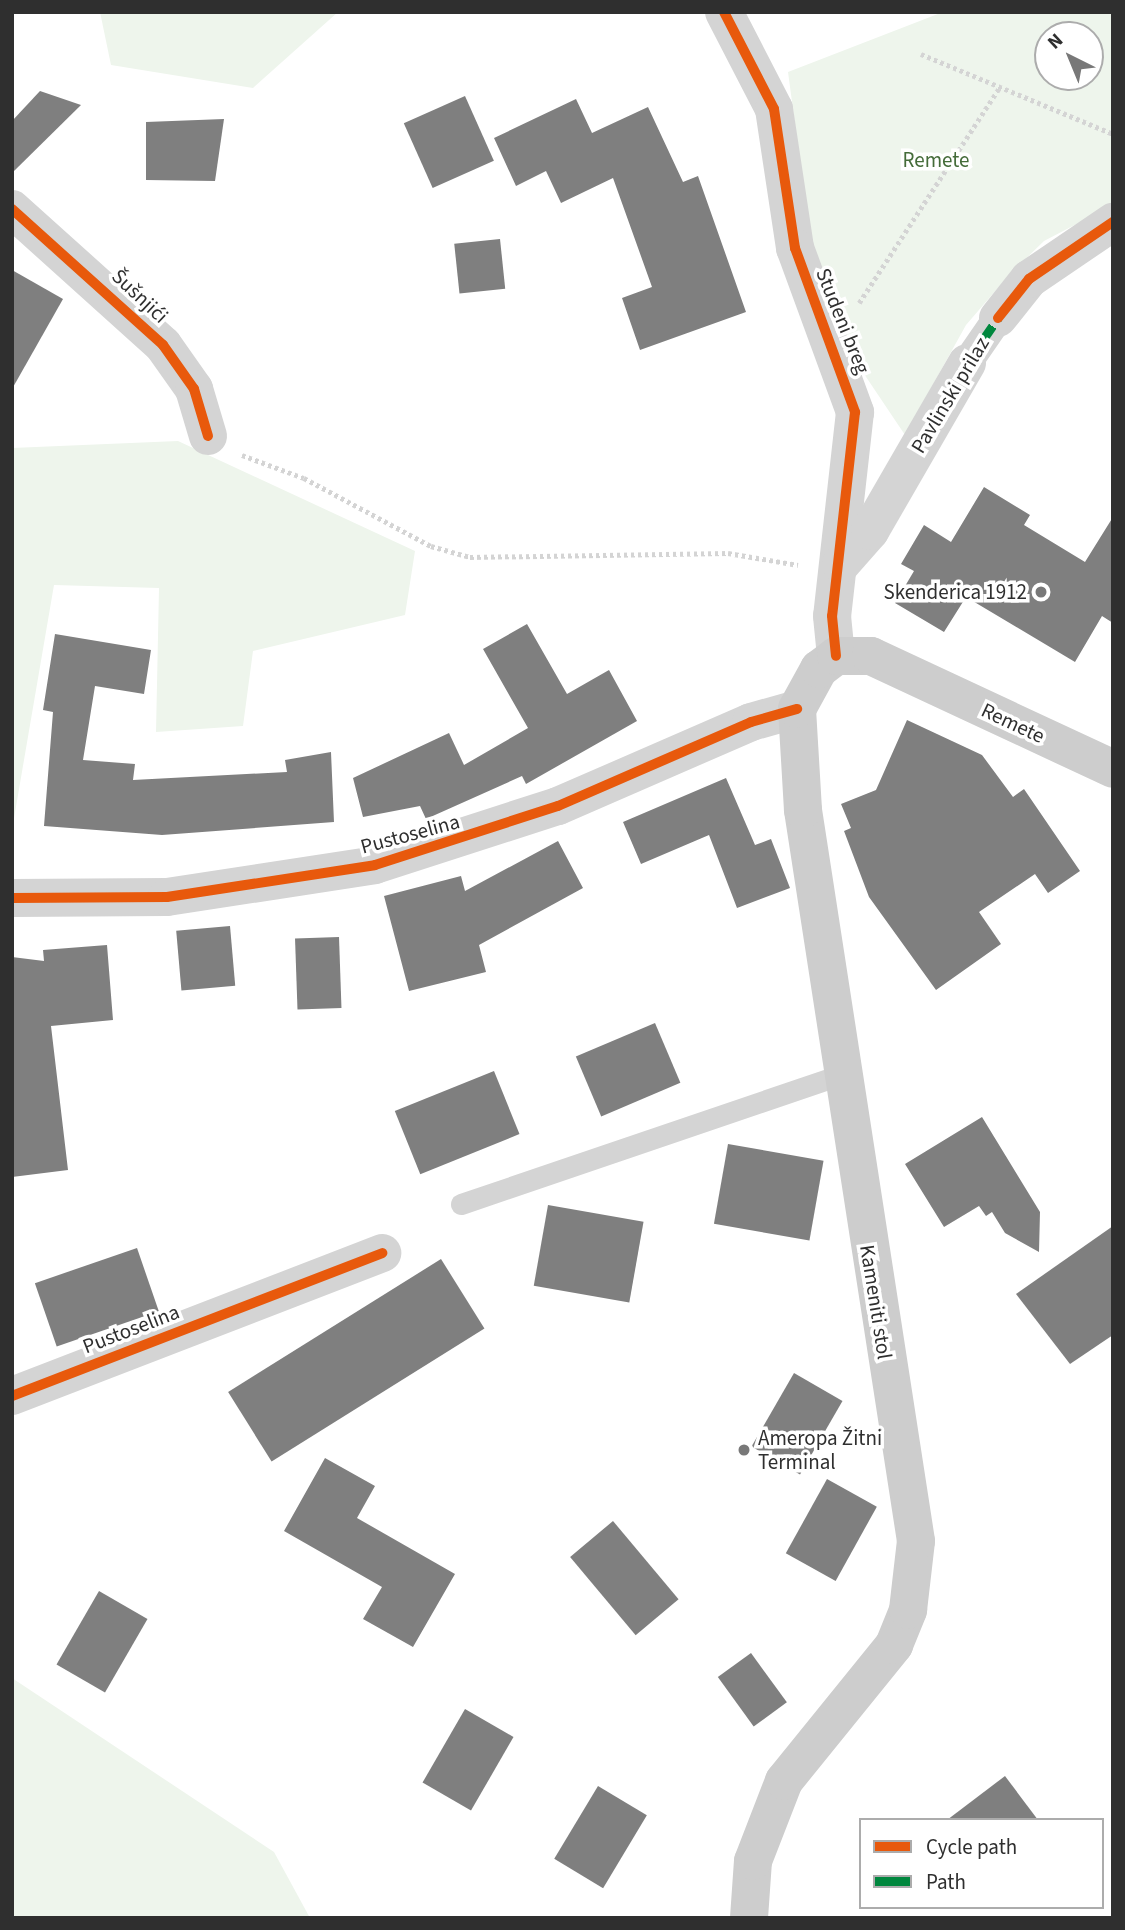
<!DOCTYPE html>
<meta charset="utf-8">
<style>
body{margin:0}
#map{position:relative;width:1125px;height:1930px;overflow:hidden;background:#fff;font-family:"Source Sans 3",sans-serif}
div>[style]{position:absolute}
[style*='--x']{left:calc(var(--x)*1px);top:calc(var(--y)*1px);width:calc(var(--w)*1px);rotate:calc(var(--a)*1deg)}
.green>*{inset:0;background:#eef5ec}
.building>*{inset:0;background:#7f7f7f;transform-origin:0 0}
.path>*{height:4.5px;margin-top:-2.25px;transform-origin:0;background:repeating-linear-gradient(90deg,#d4d4d4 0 3.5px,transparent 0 7px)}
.service>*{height:21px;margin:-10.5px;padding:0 10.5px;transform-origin:10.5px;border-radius:10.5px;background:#d4d4d4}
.pedestrian>*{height:30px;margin:-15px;padding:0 15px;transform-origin:15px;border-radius:15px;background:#d4d4d4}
.minor>*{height:38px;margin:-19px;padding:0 19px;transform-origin:19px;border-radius:19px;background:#d4d4d4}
.secondary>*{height:38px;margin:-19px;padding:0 19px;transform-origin:19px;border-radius:19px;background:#cdcdcd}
.quiet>*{height:9px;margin-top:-4.5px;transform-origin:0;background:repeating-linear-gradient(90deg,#00873e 0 18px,transparent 0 27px)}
.cycleway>*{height:10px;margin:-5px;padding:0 5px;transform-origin:5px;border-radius:5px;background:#e8590c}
.dots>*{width:19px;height:19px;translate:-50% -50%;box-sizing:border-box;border:4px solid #fff;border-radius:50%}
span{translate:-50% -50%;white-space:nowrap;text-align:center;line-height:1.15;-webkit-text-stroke:7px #fff;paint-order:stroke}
.park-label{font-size:21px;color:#456c3a}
.street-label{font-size:21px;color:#2f2f2f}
.poi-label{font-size:21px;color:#2f2f2f}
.right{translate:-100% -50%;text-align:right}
.left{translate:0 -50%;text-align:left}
.frame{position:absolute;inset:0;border:14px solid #2f2f2f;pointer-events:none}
.legend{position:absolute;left:859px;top:1818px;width:245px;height:91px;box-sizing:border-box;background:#fff;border:2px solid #acacac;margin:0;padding:9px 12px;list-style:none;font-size:21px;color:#2f2f2f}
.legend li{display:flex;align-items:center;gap:14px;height:35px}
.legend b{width:35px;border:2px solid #acacac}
.north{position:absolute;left:1034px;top:21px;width:70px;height:70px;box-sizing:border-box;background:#fff;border:2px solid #acacac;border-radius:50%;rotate:317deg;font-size:19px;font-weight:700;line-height:28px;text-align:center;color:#2f2f2f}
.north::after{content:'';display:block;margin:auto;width:24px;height:32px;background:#787878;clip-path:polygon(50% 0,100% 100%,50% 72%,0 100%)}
</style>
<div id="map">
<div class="green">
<i style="clip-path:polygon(100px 12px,338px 12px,253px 88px,111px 65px)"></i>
<i style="clip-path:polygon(evenodd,943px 12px,1113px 12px,1113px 205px,1044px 241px,1009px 275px,966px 325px,905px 435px,852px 356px,812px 251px,788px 72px,943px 12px,1048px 35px,1090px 35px,1090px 77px,1048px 77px,1048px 35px)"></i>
<i style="clip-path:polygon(178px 441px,415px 551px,405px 615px,253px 651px,243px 726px,156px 732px,159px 588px,54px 585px,12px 830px,12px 448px)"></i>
<i style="clip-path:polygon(12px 1678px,274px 1852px,310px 1918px,12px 1918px)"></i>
</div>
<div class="building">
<i style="clip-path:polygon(40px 91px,81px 105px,12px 173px,12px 121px)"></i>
<i style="left:465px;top:96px;width:71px;height:67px;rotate:66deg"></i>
<i style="clip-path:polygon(576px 99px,592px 133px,648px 107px,683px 182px,698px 176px,746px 312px,640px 350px,622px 298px,652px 287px,613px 178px,561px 203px,546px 171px,516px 186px,494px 138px)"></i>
<i style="clip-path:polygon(224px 119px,215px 181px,146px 180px,146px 122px)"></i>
<i style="left:500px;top:239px;width:50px;height:46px;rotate:84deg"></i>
<i style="clip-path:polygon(12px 270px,63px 299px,12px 389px)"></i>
<i style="clip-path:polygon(984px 487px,1030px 515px,1024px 525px,1085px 562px,1113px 517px,1113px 623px,1102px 616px,1075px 662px,966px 597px,944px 632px,895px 603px,914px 571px,901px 564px,924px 525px,951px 542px)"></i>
<i style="clip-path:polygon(527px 624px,567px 694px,609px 670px,637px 721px,526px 784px,522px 776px,426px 819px,420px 806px,363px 817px,353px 778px,449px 733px,464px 765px,528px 728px,483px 649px)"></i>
<i style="clip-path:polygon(55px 634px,151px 650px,144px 694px,95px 686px,83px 760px,135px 764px,133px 780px,287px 772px,285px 760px,331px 752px,334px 822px,162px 835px,44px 826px,53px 712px,43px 710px)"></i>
<i style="clip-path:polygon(907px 720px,982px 755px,1013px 797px,1024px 789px,1080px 871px,1048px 893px,1035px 874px,979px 912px,1001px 944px,936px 990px,869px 897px,844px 831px,851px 828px,841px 804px,876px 790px)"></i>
<i style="clip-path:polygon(726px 778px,755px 845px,771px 839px,790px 888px,737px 908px,709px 835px,641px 864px,623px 822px)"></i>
<i style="clip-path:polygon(558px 841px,583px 888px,479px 945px,486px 972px,409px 991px,384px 896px,461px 876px,465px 891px)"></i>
<i style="left:230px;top:926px;width:60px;height:54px;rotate:85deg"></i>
<i style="left:339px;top:937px;width:71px;height:44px;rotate:88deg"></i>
<i style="clip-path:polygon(107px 945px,113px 1020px,51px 1026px,68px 1170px,12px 1177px,12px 957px,44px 961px,43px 950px)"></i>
<i style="left:655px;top:1023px;width:65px;height:86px;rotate:67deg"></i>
<i style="left:494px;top:1071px;width:68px;height:107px;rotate:68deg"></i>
<i style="clip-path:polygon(982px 1117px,1040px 1212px,1039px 1252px,1005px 1233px,992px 1212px,986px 1216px,979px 1206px,944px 1227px,905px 1164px)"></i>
<i style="left:728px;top:1144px;width:97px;height:81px;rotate:10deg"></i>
<i style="left:548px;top:1205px;width:97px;height:82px;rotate:10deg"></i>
<i style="clip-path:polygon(1113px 1226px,1113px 1335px,1070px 1364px,1016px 1294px)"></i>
<i style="left:137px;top:1248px;width:67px;height:108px;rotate:71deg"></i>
<i style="left:441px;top:1259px;width:82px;height:251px;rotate:58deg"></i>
<i style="left:794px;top:1373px;width:56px;height:85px;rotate:30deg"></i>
<i style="clip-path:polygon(325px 1458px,375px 1486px,357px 1518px,455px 1574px,413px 1647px,363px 1619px,382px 1587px,284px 1531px)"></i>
<i style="left:827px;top:1479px;width:57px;height:85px;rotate:29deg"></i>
<i style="left:613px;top:1521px;width:102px;height:56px;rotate:50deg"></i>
<i style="left:99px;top:1591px;width:56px;height:85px;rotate:30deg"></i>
<i style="left:751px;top:1653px;width:61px;height:41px;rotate:54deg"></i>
<i style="left:465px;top:1709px;width:56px;height:85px;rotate:30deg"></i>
<i style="clip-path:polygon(1005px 1776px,1038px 1820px,947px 1820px)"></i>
<i style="left:598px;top:1786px;width:57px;height:85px;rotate:31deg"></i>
</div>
<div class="path">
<i style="--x:921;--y:54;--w:208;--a:22.6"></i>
<i style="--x:859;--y:303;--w:258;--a:-56.9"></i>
<i style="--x:242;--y:455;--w:66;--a:20.4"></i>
<i style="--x:304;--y:478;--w:144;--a:28.2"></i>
<i style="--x:431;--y:546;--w:41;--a:15.8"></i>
<i style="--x:470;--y:557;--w:258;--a:-0.9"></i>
<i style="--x:728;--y:553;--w:71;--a:9.7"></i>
</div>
<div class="service">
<i style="--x:461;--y:1204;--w:406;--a:-18.8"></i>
</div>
<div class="pedestrian">
<i style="--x:967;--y:363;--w:55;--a:-55.4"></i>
</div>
<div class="minor">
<i style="--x:724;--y:12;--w:109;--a:62.7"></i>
<i style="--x:774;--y:109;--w:141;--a:81.4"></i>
<i style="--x:795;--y:248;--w:175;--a:69.9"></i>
<i style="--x:855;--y:412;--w:205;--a:96.4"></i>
<i style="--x:832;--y:616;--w:40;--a:84.3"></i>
<i style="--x:12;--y:209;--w:203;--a:42"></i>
<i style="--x:163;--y:345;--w:54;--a:54.8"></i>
<i style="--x:194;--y:389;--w:49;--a:73.4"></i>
<i style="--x:998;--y:318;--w:50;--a:-51.5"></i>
<i style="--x:1029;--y:279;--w:102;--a:-34.2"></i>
<i style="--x:841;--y:564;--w:44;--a:-48.7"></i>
<i style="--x:870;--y:531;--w:194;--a:-60"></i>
<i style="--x:12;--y:898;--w:155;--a:-0.4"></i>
<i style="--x:167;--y:897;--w:210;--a:-8.7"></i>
<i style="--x:375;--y:865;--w:192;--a:-17.9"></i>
<i style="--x:558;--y:806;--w:210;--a:-23.5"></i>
<i style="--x:751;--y:722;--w:48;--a:-15.8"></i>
<i style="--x:12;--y:1396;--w:397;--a:-21.1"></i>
</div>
<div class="secondary">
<i style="--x:749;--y:1918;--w:57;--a:-86"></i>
<i style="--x:753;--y:1861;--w:86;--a:-68.8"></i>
<i style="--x:784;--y:1781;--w:175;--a:-51"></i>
<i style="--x:894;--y:1645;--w:38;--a:-68"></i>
<i style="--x:908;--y:1610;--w:69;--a:-83.4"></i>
<i style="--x:916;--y:1541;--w:740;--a:-98.79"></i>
<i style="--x:803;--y:810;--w:101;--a:-93.4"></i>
<i style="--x:797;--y:709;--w:46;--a:-61.2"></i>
<i style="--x:819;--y:669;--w:21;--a:-37"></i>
<i style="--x:836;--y:656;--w:35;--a:0"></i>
<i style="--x:871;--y:656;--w:267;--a:25"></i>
</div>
<div class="quiet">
<i style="--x:967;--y:363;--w:55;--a:-55.4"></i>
</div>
<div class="cycleway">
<i style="--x:724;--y:12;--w:109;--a:62.7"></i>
<i style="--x:774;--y:109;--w:141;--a:81.4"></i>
<i style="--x:795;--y:248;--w:175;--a:69.9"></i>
<i style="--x:855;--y:412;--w:205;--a:96.4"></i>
<i style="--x:832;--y:616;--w:40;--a:84.3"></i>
<i style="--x:12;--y:209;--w:203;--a:42"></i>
<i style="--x:163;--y:345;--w:54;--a:54.8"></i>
<i style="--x:194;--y:389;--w:49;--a:73.4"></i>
<i style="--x:998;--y:318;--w:50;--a:-51.5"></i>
<i style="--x:1029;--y:279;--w:102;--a:-34.2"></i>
<i style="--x:12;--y:898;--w:155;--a:-0.4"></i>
<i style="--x:167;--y:897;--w:210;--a:-8.7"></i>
<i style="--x:375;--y:865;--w:192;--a:-17.9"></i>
<i style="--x:558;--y:806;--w:210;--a:-23.5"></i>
<i style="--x:751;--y:722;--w:48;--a:-15.8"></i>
<i style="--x:12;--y:1396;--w:397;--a:-21.1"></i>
</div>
<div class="dots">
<i style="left:1041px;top:592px;background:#787878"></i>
<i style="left:744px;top:1450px;background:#787878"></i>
</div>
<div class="park-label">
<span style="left:936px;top:160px">Remete</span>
</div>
<div class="street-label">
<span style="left:140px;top:296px;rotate:43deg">Šušnjići</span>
<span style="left:843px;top:321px;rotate:68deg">Studeni breg</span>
<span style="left:950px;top:395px;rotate:-59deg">Pavlinski prilaz</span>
<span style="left:1013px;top:723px;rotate:25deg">Remete</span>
<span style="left:410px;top:834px;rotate:-15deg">Pustoselina</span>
<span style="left:876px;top:1302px;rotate:81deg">Kameniti stol</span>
<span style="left:131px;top:1329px;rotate:-21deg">Pustoselina</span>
</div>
<div class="poi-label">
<span class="right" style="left:1027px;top:592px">Skenderica 1912</span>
<span class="left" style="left:758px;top:1450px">Ameropa Žitni<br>Terminal</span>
</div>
<div class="frame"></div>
<ul class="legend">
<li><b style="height:9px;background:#e8590c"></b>Cycle path</li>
<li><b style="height:9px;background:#00873e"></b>Path</li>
</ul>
<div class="north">N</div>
</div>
